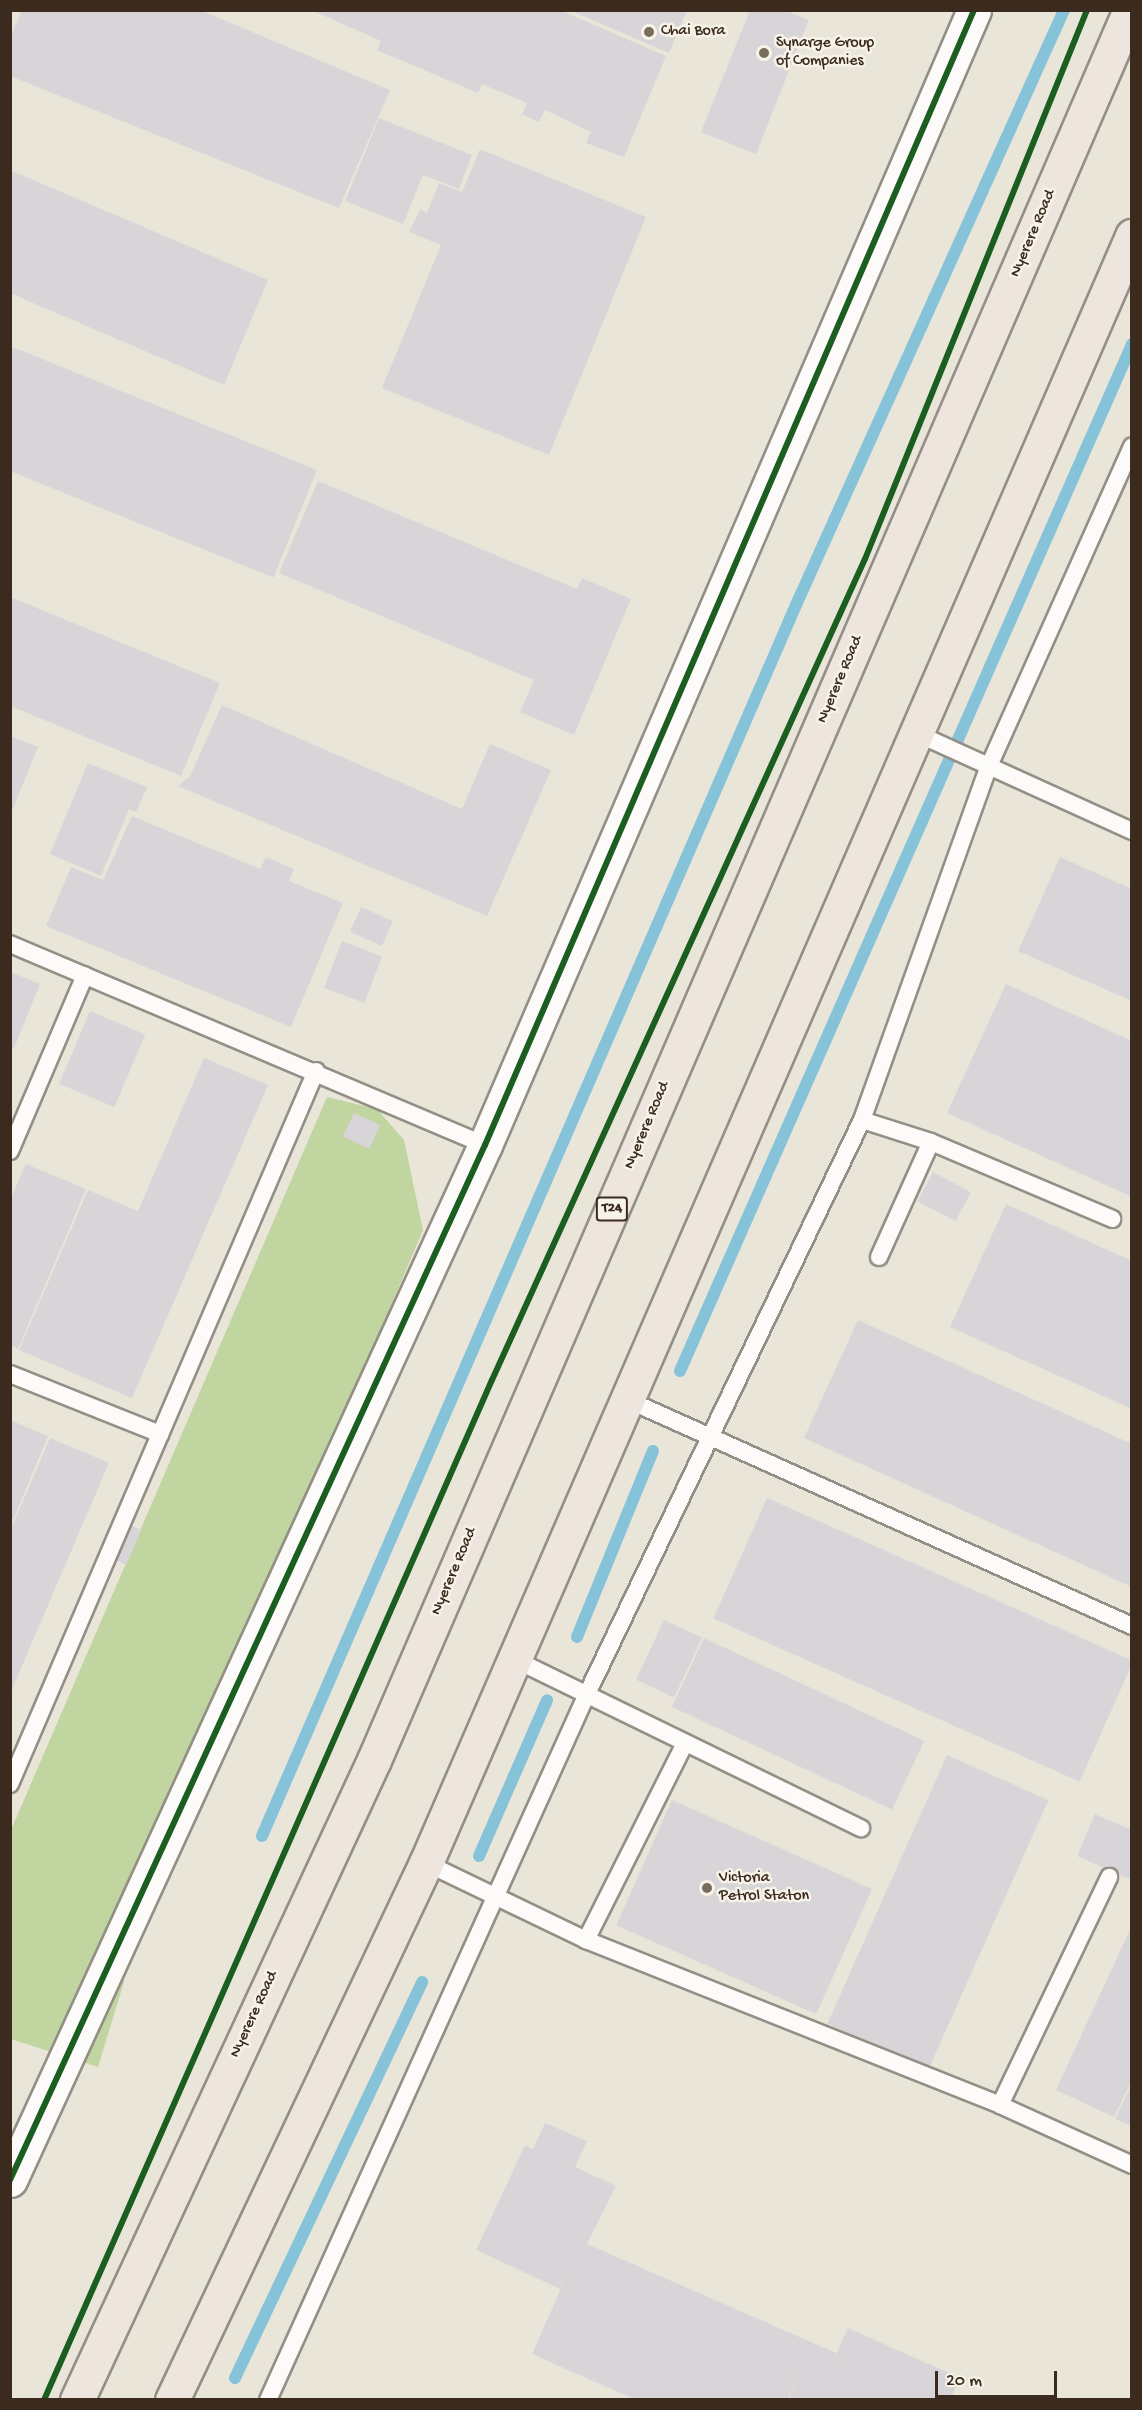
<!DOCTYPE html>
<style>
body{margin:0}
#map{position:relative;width:1142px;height:2410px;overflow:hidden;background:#e9e6d9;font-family:"Gochi Hand",sans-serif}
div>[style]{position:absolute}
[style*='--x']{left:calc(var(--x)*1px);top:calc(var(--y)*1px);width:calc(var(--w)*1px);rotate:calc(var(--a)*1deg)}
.green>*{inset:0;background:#c1d5a0}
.stream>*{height:12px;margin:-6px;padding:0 6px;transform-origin:6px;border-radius:6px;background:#86c3d9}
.building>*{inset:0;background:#d8d5d8;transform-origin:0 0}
.roads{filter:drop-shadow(2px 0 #938f86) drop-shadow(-2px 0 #938f86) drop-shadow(0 2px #938f86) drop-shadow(0 -2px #938f86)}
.service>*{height:16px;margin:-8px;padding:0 8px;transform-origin:8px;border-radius:8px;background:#fcfbf9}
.minor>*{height:33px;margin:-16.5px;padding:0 16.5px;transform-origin:16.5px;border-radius:16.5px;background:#fcfbf9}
.trunk>*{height:33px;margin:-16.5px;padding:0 16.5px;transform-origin:16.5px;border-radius:16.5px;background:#eee6de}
.cycleway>*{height:6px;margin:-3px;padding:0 3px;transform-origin:3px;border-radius:3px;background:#1b5e20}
.dots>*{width:16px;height:16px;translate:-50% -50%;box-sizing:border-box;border:3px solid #f7f3e8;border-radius:50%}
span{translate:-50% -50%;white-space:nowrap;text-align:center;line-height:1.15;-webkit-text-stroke:5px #f7f3e8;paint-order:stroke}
.shield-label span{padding:2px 4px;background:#f7f3e8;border:2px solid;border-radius:4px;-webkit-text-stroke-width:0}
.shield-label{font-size:15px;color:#3b2a1e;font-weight:700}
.poi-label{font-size:16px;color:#3b2a1e}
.left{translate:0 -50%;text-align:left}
.street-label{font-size:16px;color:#3b2a1e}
.frame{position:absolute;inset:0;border:12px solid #3b2a1e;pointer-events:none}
.scale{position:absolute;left:935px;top:2371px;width:122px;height:27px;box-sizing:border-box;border:3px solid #3b2a1e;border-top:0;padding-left:8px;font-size:18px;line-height:21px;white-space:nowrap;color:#3b2a1e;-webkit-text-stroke:4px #f7f3e8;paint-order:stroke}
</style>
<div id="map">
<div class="green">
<i style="clip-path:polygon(327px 1097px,377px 1109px,404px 1140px,423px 1230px,353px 1396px,114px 1917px,124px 1982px,98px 2067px,11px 2039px,11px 1830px)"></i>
</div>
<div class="stream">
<i style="--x:680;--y:1371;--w:1122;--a:-66.24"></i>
<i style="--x:577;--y:1637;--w:201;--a:-67.8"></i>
<i style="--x:262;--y:1836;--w:1342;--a:-66.55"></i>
<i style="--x:796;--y:605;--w:653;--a:-65.75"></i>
<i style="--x:479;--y:1856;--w:170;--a:-66.4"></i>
<i style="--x:235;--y:2378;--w:438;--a:-64.7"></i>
</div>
<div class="building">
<i style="clip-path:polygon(22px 10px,200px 10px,390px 90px,339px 208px,10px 76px,10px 38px)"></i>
<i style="clip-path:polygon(311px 10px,560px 10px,666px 56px,624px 157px,586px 143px,591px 132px,545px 110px,539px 122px,522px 114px,527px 103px,482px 84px,478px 93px,377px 50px,381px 41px)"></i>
<i style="clip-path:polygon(569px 10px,687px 10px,669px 53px)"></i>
<i style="clip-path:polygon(750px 10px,785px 10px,809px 20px,756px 154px,701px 132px)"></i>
<i style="clip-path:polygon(379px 118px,472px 155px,459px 189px,423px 175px,403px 224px,345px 201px)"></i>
<i style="clip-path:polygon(480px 149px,646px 217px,549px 455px,382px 388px,441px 245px,409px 232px,420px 209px,427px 213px,439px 183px,462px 192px)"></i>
<i style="clip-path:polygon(10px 170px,268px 280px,224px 385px,10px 293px)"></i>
<i style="left:10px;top:346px;width:331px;height:116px;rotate:22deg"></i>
<i style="clip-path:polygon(318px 481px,577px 589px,582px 578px,631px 599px,574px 735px,520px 712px,534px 680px,279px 573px)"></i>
<i style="clip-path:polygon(10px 597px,220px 683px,181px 776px,10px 706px)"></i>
<i style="clip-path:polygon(222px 705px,462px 809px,490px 744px,551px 770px,487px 916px,178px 786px,190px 776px)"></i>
<i style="clip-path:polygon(10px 736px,38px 747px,11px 813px,10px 813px)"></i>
<i style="clip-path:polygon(88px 763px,147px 787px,136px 812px,129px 809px,101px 876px,50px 854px)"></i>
<i style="clip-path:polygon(132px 816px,260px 869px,266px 857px,294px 869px,289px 881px,343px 903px,291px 1027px,46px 926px,71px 867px,103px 880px)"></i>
<i style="clip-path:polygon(1060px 857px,1132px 889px,1132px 1001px,1018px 951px)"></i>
<i style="left:361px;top:907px;width:35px;height:27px;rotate:24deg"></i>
<i style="left:342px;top:941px;width:43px;height:50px;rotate:21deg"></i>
<i style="clip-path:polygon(10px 972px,40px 984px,14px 1048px,10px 1047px)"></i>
<i style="clip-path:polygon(1006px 984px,1132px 1041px,1132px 1197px,947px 1113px)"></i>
<i style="left:90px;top:1011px;width:60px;height:79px;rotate:23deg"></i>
<i style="clip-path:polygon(204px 1058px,268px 1085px,132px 1398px,19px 1350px,88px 1190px,138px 1211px)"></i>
<i style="left:354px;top:1113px;width:29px;height:26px;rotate:25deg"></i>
<i style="clip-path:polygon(26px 1164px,86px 1189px,18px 1349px,10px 1345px,10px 1200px)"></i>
<i style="left:933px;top:1172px;width:43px;height:33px;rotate:28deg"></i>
<i style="clip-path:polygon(1006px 1204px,1132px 1261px,1132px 1409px,950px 1327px)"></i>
<i style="clip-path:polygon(858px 1320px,1132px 1444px,1132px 1587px,804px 1438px)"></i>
<i style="clip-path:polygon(10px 1420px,48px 1436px,11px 1525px,10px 1525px)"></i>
<i style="clip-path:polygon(50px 1438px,109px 1463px,10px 1694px,10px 1531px)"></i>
<i style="left:767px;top:1498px;width:401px;height:132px;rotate:24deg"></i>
<i style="left:126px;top:1523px;width:17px;height:38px;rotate:24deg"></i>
<i style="left:664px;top:1620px;width:42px;height:66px;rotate:25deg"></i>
<i style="left:704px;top:1638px;width:243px;height:76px;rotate:25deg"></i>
<i style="left:947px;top:1755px;width:111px;height:294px;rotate:24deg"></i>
<i style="left:672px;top:1800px;width:219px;height:137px;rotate:24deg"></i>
<i style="clip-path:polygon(1095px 1814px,1132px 1830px,1132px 1880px,1077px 1856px)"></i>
<i style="clip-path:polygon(1132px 1925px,1132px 2080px,1114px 2117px,1056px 2090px)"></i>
<i style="clip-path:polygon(1132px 2084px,1132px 2126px,1115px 2119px)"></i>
<i style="clip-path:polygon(545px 2123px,587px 2141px,575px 2167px,616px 2186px,587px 2244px,836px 2353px,830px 2367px,848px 2328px,960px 2378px,950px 2400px,788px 2400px,799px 2373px,787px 2400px,636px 2400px,532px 2354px,567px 2275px,560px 2289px,476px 2250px,525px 2145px,533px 2149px)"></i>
</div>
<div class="roads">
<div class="service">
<i style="--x:916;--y:733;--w:237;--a:24.4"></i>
<i style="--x:10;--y:944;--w:516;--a:22.94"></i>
<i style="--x:862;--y:1120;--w:376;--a:-70.3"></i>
<i style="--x:989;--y:766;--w:350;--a:-65.9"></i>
<i style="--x:10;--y:1151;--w:191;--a:-66.9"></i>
<i style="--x:879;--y:1257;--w:126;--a:-65.7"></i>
<i style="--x:10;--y:1374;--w:162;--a:21.8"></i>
<i style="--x:628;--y:1400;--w:552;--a:24.15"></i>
<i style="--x:516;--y:1660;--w:384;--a:26"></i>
<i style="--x:10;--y:1784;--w:776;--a:-66.77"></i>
<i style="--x:426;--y:1863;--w:178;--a:25.7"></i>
<i style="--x:586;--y:1940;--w:446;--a:21.7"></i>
<i style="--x:1000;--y:2105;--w:145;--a:24.4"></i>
<i style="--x:586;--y:1940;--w:218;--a:-63.3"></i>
<i style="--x:1000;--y:2105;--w:253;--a:-64.4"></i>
<i style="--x:268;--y:2400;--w:772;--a:-65.69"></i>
<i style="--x:586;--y:1696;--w:639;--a:-64.4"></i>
<i style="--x:862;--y:1120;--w:72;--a:17.7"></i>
<i style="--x:931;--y:1142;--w:197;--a:23"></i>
</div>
<div class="minor">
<i style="--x:10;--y:2180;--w:1139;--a:-65.35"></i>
<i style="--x:485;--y:1145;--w:1236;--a:-66.69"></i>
</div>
<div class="trunk">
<i style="--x:77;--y:2400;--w:706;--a:-65.11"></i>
<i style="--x:374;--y:1760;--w:1906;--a:-66.64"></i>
<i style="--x:172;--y:2400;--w:594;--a:-64.69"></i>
<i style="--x:426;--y:1863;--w:1774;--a:-66.54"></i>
</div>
</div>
<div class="cycleway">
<i style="--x:10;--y:2180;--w:1139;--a:-65.35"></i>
<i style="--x:485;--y:1145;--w:1236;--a:-66.69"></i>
<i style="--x:44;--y:2400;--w:1114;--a:-66.29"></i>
<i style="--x:492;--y:1380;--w:902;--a:-65.57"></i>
<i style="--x:865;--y:559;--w:592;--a:-67.98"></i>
</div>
<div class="dots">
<i style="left:649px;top:32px;background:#786c5f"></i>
<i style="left:764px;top:53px;background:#786c5f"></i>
<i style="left:707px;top:1888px;background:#786c5f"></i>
</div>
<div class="shield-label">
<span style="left:612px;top:1209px">T24</span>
</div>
<div class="poi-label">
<span class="left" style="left:661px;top:32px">Chai Bora</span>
<span class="left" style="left:776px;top:53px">Synarge Group<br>of Companies</span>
<span class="left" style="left:719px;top:1888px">Victoria<br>Petrol Staton</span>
</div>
<div class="street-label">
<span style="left:1034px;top:234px;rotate:-67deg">Nyerere Road</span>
<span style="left:841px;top:680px;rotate:-67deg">Nyerere Road</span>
<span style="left:648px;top:1126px;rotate:-67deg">Nyerere Road</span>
<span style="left:455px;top:1572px;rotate:-67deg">Nyerere Road</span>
<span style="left:255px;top:2015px;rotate:-65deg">Nyerere Road</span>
</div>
<div class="frame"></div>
<div class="scale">20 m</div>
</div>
